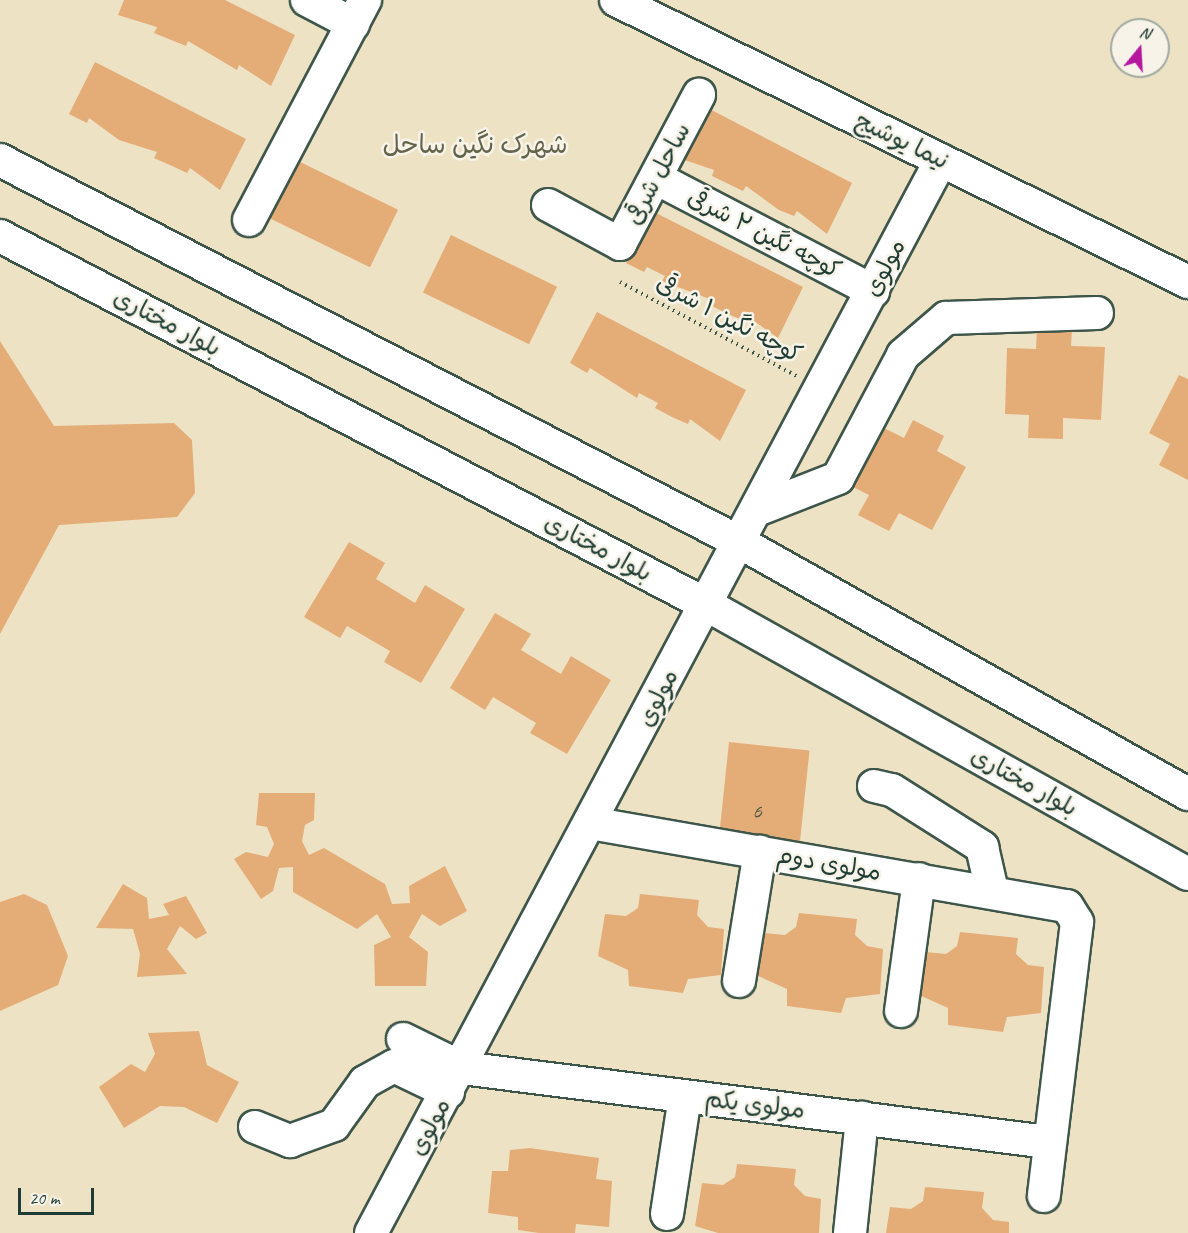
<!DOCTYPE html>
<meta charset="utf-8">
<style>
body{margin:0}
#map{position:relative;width:1188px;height:1233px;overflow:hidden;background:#eee2c4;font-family:Caveat,"Playpen Sans Arabic",sans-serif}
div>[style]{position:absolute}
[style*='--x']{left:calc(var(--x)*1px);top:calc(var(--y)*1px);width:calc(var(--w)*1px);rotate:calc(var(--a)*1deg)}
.building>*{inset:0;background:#e4ad78;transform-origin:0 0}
.path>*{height:4px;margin-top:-2px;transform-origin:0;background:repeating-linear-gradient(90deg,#3e564a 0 1.5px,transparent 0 6px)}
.roads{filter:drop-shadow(2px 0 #3e564a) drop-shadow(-2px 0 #3e564a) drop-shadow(0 2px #3e564a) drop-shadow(0 -2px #3e564a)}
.minor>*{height:32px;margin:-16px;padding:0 16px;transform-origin:16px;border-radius:16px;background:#fff}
span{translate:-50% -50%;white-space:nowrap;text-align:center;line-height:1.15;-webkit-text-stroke:5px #f7f3e8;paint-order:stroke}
.number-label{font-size:21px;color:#505945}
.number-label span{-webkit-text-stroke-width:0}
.street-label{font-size:24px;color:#1f3d34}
.neighbourhood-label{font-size:26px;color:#64644c}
.north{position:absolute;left:1110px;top:18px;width:60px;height:60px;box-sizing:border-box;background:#f7f3e8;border:2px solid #a1aaa0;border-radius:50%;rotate:18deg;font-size:16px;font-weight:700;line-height:24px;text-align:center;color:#1f3d34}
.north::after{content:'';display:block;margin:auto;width:21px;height:27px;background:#b5179e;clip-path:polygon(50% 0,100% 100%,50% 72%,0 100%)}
.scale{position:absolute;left:18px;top:1188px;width:76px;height:27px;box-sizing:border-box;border:3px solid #1f3d34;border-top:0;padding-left:8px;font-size:18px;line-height:21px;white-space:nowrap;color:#1f3d34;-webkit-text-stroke:4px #f7f3e8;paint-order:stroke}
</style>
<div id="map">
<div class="building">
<i style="clip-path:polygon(124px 0,225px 0,295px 35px,271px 86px,239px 65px,237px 70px,188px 41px,186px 46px,154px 33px,157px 27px,118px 15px)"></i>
<i style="clip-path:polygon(95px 62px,246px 139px,220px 190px,190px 168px,187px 173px,172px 166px,154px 158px,157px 152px,119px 140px,89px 118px,87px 123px,69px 114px)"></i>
<i style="clip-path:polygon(702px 105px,852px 183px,827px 234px,797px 211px,794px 216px,779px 210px,746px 186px,743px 191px,712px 176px,714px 170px,676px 157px)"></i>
<i style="left:292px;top:158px;width:118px;height:64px;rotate:26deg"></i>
<i style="clip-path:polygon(652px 211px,803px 287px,778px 338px,747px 316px,745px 321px,730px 315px,712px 306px,715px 301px,662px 281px,665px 276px,647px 267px,644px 272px,626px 263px)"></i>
<i style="left:451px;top:235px;width:118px;height:64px;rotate:26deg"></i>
<i style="clip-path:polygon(597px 312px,746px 390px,720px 441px,690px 419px,688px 424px,672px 417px,655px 408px,658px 403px,639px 393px,637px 398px,590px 368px,587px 373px,570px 363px)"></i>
<i style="clip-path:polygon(1037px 328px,1072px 329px,1071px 346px,1105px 347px,1101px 420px,1063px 418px,1063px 439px,1028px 438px,1029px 415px,1005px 414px,1007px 348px,1036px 349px)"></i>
<i style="clip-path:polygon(0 341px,54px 426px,174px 423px,192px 440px,195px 493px,177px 517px,59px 525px,0 634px)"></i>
<i style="clip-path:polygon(1179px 375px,1188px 379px,1188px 480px,1159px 465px,1170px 444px,1149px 433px)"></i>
<i style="clip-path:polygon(913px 420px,944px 436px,937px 451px,966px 467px,932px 530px,899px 513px,889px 531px,858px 515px,869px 495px,847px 484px,878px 425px,904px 438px)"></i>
<i style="clip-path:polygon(349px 542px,385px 563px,376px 579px,415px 603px,425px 585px,465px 609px,421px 683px,384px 662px,390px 651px,347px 626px,340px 638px,304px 617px)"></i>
<i style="clip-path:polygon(495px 613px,531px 634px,521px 650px,561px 674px,571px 656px,611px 680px,567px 754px,530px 733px,536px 723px,493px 697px,485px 710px,450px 688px)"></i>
<i style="left:729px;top:742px;width:81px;height:91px;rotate:6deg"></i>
<i style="clip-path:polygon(259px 793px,315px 793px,314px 820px,305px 825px,302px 841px,309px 855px,324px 848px,385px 884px,392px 904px,410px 903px,409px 886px,445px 866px,467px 911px,440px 926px,422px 914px,409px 937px,428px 952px,426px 986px,375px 986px,374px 945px,391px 937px,377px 914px,357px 929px,293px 892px,293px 867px,279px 868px,273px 891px,261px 899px,234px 859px,246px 852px,268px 857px,274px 844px,267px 827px,256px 825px)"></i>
<i style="clip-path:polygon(123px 884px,147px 898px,149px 919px,169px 915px,163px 904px,186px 896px,207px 933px,196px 939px,180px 926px,167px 949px,187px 974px,137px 977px,140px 954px,133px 929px,96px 928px)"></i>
<i style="clip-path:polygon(24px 894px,47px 905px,68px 956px,58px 985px,0 1011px,0 902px)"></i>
<i style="clip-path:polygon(640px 894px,699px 900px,697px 915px,708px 927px,724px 929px,721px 975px,688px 979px,683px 993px,629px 986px,628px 970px,598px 956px,605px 914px,626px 916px,638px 908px)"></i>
<i style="clip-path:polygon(799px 913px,857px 919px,855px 935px,867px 946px,883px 949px,880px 994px,846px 998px,841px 1013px,787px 1006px,787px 989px,756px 975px,764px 933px,785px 935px,796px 927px)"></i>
<i style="clip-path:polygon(960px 932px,1018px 938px,1016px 954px,1028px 965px,1044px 967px,1041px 1013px,1007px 1017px,1003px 1032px,948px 1025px,948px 1008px,917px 994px,925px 952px,946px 954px,957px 946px)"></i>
<i style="clip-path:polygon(199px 1031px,207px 1065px,239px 1082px,217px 1123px,184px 1107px,160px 1106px,124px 1128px,99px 1087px,131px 1064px,145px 1072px,155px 1054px,148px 1033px)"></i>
<i style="clip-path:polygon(530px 1148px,599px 1158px,596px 1179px,612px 1181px,609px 1227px,576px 1224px,575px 1233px,539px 1233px,518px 1230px,518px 1217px,488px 1213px,492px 1171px,508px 1171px,510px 1150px)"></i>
<i style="clip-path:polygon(737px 1164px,796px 1169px,794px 1185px,805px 1196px,821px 1199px,819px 1233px,718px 1233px,695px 1226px,702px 1183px,723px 1185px,735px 1177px)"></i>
<i style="clip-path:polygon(925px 1187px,984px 1192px,982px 1208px,993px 1220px,1009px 1222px,1009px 1233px,886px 1233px,890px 1207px,911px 1209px,923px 1201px)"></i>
</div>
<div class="path">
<i style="--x:620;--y:282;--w:200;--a:28"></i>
</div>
<div class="roads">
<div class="minor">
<i style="--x:307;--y:0;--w:52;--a:27.6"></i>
<i style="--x:616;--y:0;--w:638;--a:26.24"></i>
<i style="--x:0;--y:160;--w:834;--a:27.33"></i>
<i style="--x:741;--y:543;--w:513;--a:29.32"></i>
<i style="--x:656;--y:178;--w:245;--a:27.5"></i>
<i style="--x:548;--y:205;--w:82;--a:28.4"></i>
<i style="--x:620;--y:244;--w:169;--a:-62.1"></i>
<i style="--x:249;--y:220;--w:249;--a:-62.2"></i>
<i style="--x:0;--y:236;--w:798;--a:27.56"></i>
<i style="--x:707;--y:605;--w:551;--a:29.22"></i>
<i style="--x:759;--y:509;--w:85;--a:-21.4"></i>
<i style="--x:838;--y:478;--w:139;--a:-62.1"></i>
<i style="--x:903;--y:355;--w:57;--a:-40.7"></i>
<i style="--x:946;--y:318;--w:151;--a:-1.9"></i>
<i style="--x:874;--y:786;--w:18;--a:13"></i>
<i style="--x:892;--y:790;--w:107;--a:32.3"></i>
<i style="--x:982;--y:847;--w:45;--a:77.2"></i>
<i style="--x:590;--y:823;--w:484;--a:9.9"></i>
<i style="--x:1067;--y:906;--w:19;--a:58"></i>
<i style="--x:1077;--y:922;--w:276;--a:96.9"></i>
<i style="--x:739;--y:981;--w:131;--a:-80.8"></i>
<i style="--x:901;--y:1011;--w:133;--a:-82.2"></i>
<i style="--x:403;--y:1039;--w:66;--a:26.2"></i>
<i style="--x:462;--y:1068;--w:591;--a:7.2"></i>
<i style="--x:255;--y:1127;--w:38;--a:22"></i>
<i style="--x:290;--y:1141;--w:47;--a:-20"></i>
<i style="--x:334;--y:1125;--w:53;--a:-54.2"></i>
<i style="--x:365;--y:1082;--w:33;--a:-29"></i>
<i style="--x:394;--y:1066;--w:60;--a:25.7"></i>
<i style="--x:667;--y:1214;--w:119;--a:-81.3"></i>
<i style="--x:371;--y:1233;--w:1215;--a:-62.02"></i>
<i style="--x:850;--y:1233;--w:116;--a:-84"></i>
</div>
</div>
<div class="number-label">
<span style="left:757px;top:811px">6</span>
</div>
<div class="street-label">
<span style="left:902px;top:141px;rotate:26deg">نیما یوشیج</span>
<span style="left:658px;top:174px;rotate:-62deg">ساحل شرقی</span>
<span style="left:764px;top:234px;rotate:27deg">کوچه نگین ۲ شرقی</span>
<span style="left:885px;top:268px;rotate:-62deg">مولوی</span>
<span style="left:729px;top:319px;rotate:28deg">کوچه نگین ۱ شرقی</span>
<span style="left:167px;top:323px;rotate:28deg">بلوار مختاری</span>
<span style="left:598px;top:548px;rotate:28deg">بلوار مختاری</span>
<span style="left:658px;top:698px;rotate:-62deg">مولوی</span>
<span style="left:1024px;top:782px;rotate:29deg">بلوار مختاری</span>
<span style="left:829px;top:864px;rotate:10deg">مولوی دوم</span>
<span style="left:755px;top:1105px;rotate:7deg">مولوی یکم</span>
<span style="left:430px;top:1127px;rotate:-61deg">مولوی</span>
</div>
<div class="neighbourhood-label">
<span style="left:475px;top:145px">شهرک نگین ساحل</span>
</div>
<div class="north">N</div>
<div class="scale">20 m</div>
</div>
